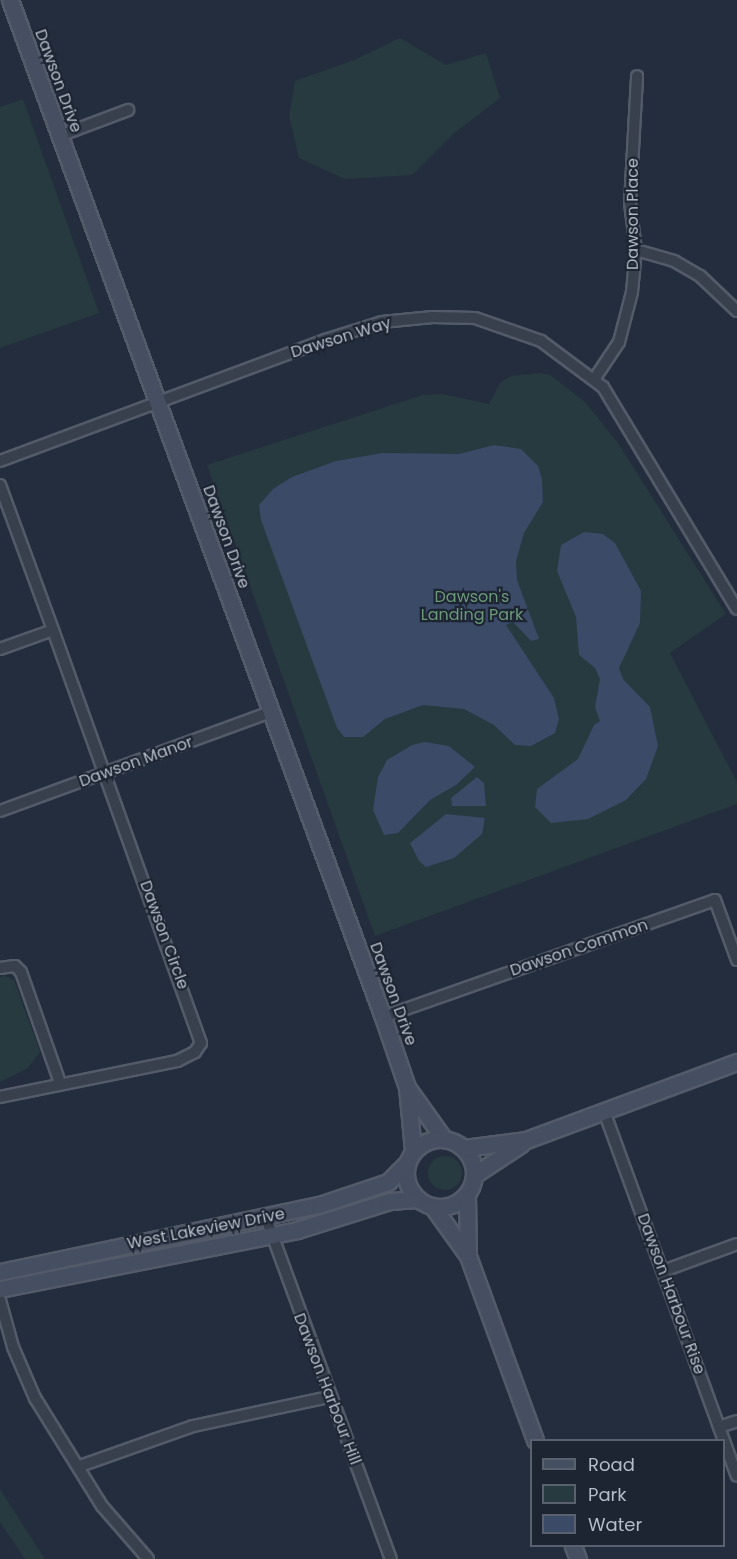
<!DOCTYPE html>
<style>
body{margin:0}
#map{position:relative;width:737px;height:1559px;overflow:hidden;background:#242d3e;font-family:Poppins,sans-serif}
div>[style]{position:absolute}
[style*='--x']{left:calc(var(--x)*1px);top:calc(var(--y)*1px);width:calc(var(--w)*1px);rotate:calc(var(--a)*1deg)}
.green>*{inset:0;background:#263a3f}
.round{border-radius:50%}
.water>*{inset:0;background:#3a4a67}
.roads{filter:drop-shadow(2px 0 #535b69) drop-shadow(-2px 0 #535b69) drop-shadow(0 2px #535b69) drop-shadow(0 -2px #535b69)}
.street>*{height:10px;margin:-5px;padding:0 5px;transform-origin:5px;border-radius:5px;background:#38404e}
.secondary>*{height:15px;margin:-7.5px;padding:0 7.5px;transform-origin:7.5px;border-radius:7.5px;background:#464e61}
.secondary>.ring{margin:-7.5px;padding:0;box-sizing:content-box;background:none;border:15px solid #464e61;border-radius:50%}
span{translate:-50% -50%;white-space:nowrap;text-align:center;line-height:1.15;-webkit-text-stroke:4.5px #1d2533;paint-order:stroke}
.street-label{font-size:16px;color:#b4bbc9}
.park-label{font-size:16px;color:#6c997a}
.legend{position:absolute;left:530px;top:1439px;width:195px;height:108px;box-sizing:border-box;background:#1d2533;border:2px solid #59616f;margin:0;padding:8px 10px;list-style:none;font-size:18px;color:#b4bbc9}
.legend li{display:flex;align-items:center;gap:12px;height:30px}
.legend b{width:30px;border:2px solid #59616f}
</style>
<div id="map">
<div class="green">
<i style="clip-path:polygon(400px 38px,446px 65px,486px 53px,500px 98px,453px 134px,412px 175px,345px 179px,299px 158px,289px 116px,295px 81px,354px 60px)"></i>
<i style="clip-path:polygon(23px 99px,99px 313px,0 348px,0 107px)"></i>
<i style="clip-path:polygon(540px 373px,550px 375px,585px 402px,618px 443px,726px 614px,670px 653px,737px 782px,737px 804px,375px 936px,207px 465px,423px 395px,442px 394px,489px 404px,500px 383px,511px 376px)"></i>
<i style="clip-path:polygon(5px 976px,14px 980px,40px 1052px,28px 1068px,0 1082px,0 977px)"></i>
<i class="round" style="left:428px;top:1156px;width:34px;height:34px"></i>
<i style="clip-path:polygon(0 1489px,10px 1505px,45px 1559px,25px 1559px,0 1522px)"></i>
</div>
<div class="water">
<i style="clip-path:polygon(494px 445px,521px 449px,538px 466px,542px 479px,543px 502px,524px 533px,516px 561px,517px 580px,539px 639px,531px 641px,513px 622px,506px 625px,554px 698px,559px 719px,555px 733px,531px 746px,515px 745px,494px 725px,464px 709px,423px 705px,385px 719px,363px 737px,344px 737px,337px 728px,261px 520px,259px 505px,273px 489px,292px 477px,336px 461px,383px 453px,459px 454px)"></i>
<i style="clip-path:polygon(584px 532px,603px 534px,615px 543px,641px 591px,640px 623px,619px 668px,623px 679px,650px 707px,658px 746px,646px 779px,626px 800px,588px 819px,551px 823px,535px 807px,537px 789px,578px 759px,594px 725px,600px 721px,595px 707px,600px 679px,595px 668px,579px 655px,576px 617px,557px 571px,561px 545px)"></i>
<i style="clip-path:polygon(425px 742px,449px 746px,475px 767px,456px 785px,430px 800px,398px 833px,384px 835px,373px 810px,378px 777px,387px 760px,412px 745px)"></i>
<i style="clip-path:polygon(477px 777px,484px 783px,486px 806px,452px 806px,451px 798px)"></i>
<i style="clip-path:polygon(446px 814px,485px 818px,482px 834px,454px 858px,426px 867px,419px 861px,410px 843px)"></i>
</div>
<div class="roads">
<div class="street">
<i style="--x:59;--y:136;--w:74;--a:-20.6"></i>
<i style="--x:636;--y:250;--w:40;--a:16"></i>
<i style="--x:674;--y:261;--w:30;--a:30"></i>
<i style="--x:700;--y:276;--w:51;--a:43.4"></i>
<i style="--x:595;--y:378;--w:43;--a:-56.3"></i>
<i style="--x:619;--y:342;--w:52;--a:-75.4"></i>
<i style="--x:632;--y:292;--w:42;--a:-84.6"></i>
<i style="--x:636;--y:250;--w:47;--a:-97.3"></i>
<i style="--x:630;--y:203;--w:127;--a:-86.8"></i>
<i style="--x:0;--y:461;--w:347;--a:-20.4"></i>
<i style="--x:325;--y:340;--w:60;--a:-17.5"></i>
<i style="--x:382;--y:322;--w:51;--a:-5.6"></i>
<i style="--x:433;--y:317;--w:42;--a:1.4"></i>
<i style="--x:475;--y:318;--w:70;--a:19.2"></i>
<i style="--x:541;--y:341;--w:77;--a:36.6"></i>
<i style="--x:603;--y:387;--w:259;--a:58.9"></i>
<i style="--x:0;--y:485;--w:154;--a:69.9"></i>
<i style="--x:0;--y:649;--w:56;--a:-19.7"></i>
<i style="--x:53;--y:630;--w:439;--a:70.3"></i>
<i style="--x:201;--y:1043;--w:11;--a:124"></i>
<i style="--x:195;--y:1052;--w:20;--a:153"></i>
<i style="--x:177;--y:1061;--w:181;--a:168.5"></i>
<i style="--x:0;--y:811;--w:289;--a:-20.1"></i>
<i style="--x:0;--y:968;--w:15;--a:-8"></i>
<i style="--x:15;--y:966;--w:8;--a:45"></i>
<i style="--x:21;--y:972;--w:118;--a:70.6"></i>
<i style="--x:383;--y:1017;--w:352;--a:-19.4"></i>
<i style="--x:715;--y:900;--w:64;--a:69.9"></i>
<i style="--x:604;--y:1111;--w:388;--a:70"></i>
<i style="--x:266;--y:1218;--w:363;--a:69.9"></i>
<i style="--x:663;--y:1271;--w:79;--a:-20"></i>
<i style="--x:0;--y:1300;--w:49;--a:74.5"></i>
<i style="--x:13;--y:1347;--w:56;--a:66.7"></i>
<i style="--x:35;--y:1398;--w:127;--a:58.2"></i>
<i style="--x:102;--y:1506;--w:70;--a:49"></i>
<i style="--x:719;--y:1427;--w:19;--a:-18"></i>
<i style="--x:80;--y:1466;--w:120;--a:-19.5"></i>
<i style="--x:193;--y:1426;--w:138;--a:-12.1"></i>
</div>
<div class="secondary">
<i style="--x:10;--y:0;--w:1083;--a:69.86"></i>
<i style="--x:383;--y:1017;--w:74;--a:71.1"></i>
<i style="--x:407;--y:1087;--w:64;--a:84.6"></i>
<i style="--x:409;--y:1090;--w:60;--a:54.5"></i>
<i class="ring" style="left:406px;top:1139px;width:53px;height:53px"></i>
<i style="--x:464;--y:1148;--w:63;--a:-7.4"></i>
<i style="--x:526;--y:1140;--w:225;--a:-20.3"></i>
<i style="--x:474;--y:1175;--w:56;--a:-33.4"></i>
<i style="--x:467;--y:1195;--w:61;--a:89.1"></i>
<i style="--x:468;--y:1256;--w:196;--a:70"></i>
<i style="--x:433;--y:1207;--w:57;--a:54.3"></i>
<i style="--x:0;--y:1272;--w:326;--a:-11.9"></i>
<i style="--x:319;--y:1205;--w:73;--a:-18.4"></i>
<i style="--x:388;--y:1182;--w:25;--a:-45"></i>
<i style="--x:0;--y:1289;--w:303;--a:-11.2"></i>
<i style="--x:297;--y:1230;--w:97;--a:-17.3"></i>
<i style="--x:390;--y:1201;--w:27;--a:-4"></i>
<i style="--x:573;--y:1546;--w:14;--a:69"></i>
</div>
</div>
<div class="street-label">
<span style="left:58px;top:81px;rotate:70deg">Dawson Drive</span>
<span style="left:633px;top:214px;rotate:-90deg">Dawson Place</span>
<span style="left:341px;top:338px;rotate:-17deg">Dawson Way</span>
<span style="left:226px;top:537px;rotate:70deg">Dawson Drive</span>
<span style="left:136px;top:762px;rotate:-20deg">Dawson Manor</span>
<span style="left:164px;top:935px;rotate:70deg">Dawson Circle</span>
<span style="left:579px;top:948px;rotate:-19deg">Dawson Common</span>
<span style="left:393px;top:994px;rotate:70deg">Dawson Drive</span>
<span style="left:206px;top:1229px;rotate:-11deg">West Lakeview Drive</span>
<span style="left:671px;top:1294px;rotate:70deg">Dawson Harbour Rise</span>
<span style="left:327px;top:1389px;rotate:69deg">Dawson Harbour Hill</span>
</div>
<div class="park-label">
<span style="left:472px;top:606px">Dawson's<br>Landing Park</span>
</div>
<ul class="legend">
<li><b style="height:8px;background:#464e61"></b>Road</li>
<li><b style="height:16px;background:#263a3f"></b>Park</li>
<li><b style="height:16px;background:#3a4a67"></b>Water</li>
</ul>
</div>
